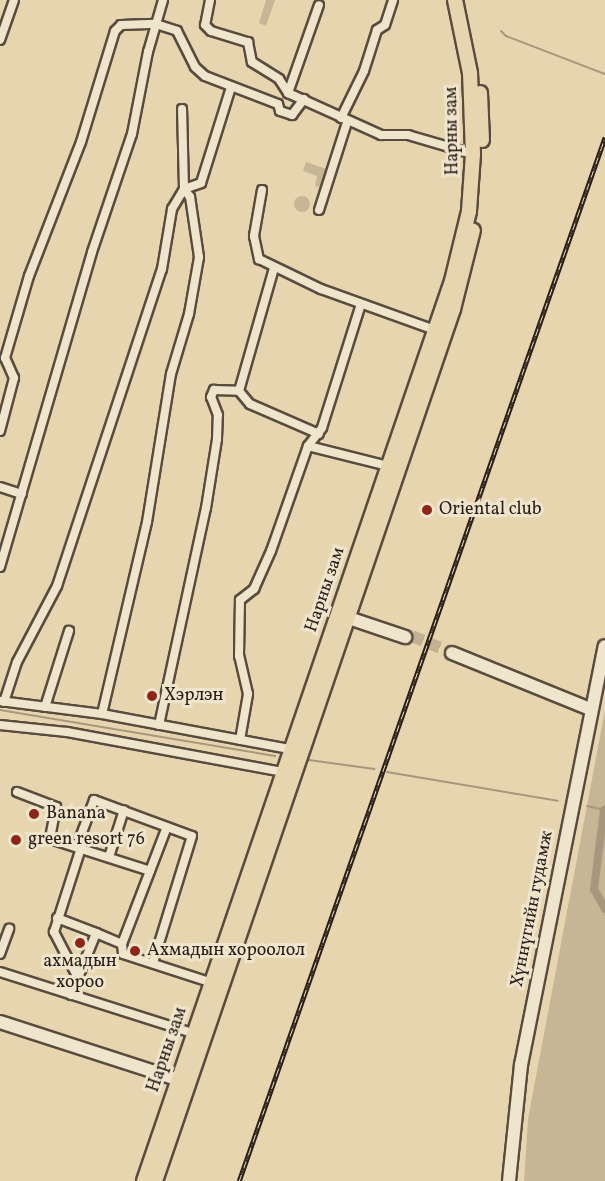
<!DOCTYPE html>
<meta charset="utf-8">
<style>
body{margin:0}
#map{position:relative;width:605px;height:1181px;overflow:hidden;background:#e7d5b0;font-family:Vollkorn,serif}
div>[style]{position:absolute}
[style*='--x']{left:calc(var(--x)*1px);top:calc(var(--y)*1px);width:calc(var(--w)*1px);rotate:calc(var(--a)*1deg)}
.green>*{inset:0;background:#c7b696}
.round{border-radius:50%}
.stream>*{height:2px;margin:-1px;padding:0 1px;transform-origin:1px;border-radius:1px;background:#a7977c}
.canal>*{height:8px;margin:-4px;padding:0 4px;transform-origin:4px;border-radius:4px;background:#a7977c}
.secondary-tunnel>*{height:12px;margin-top:-6px;transform-origin:0;background:repeating-linear-gradient(90deg,#c1b092 0 12px,transparent 0 18px)}
.roads{filter:drop-shadow(2px 0 #594c3e) drop-shadow(-2px 0 #594c3e) drop-shadow(0 2px #594c3e) drop-shadow(0 -2px #594c3e)}
.street>*{height:8px;margin:-4px;padding:0 4px;transform-origin:4px;border-radius:4px;background:#efe4cc}
.secondary>*{height:12px;margin:-6px;padding:0 6px;transform-origin:6px;border-radius:6px;background:#efe4cc}
.primary>*{height:14px;margin:-7px;padding:0 7px;transform-origin:7px;border-radius:7px;background:#e7d5b0}
.rail>*{height:4.5px;margin-top:-2.25px;transform-origin:0;background:repeating-linear-gradient(90deg,#efe4cc 0 7px,#2a1e18 0 14px);box-sizing:border-box;border-block:2px solid #2a1e18}
.dots>*{width:16px;height:16px;translate:-50% -50%;box-sizing:border-box;border:3px solid #efe4cc;border-radius:50%}
span{translate:-50% -50%;white-space:nowrap;text-align:center;line-height:1.15;-webkit-text-stroke:6px #efe4cc;paint-order:stroke}
.street-label{font-size:18px;color:#2a1e18}
.poi-label{font-size:18px;color:#2a1e18}
.left{translate:0 -50%;text-align:left}
</style>
<div id="map">
<div class="green">
<i style="clip-path:polygon(266px 0,275px 0,266px 26px,259px 23px)"></i>
<i style="clip-path:polygon(306px 162px,330px 170px,323px 188px,315px 186px,317px 176px,303px 171px)"></i>
<i class="round" style="left:294px;top:196px;width:16px;height:16px"></i>
<i style="clip-path:polygon(605px 710px,605px 1181px,524px 1181px,528px 1119px)"></i>
</div>
<div class="stream">
<i style="--x:501;--y:31;--w:7;--a:45"></i>
<i style="--x:506;--y:36;--w:106;--a:21"></i>
<i style="--x:0;--y:710;--w:279;--a:9.5"></i>
<i style="--x:309;--y:760;--w:66;--a:7.9"></i>
<i style="--x:387;--y:772;--w:173;--a:9.6"></i>
<i style="--x:587;--y:806;--w:17;--a:13"></i>
<i style="--x:604;--y:810;--w:5;--a:-79"></i>
</div>
<div class="canal">
<i style="--x:604;--y:810;--w:80;--a:97.2"></i>
<i style="--x:594;--y:889;--w:23;--a:61"></i>
</div>
<div class="secondary-tunnel">
<i style="--x:405;--y:637;--w:7;--a:-8"></i>
<i style="--x:412;--y:636;--w:43;--a:23"></i>
</div>
<div class="roads">
<div class="street">
<i style="--x:210;--y:0;--w:25;--a:101"></i>
<i style="--x:205;--y:25;--w:8;--a:45"></i>
<i style="--x:211;--y:31;--w:39;--a:17"></i>
<i style="--x:248;--y:42;--w:20;--a:79"></i>
<i style="--x:252;--y:62;--w:32;--a:32"></i>
<i style="--x:279;--y:79;--w:17;--a:57"></i>
<i style="--x:288;--y:93;--w:102;--a:24.3"></i>
<i style="--x:381;--y:135;--w:27;--a:0"></i>
<i style="--x:408;--y:135;--w:68;--a:16.3"></i>
<i style="--x:0;--y:40;--w:42;--a:-70.7"></i>
<i style="--x:288;--y:93;--w:93;--a:-70.6"></i>
<i style="--x:341;--y:118;--w:52;--a:-63.9"></i>
<i style="--x:364;--y:71;--w:43;--a:-72.4"></i>
<i style="--x:377;--y:30;--w:9;--a:-32"></i>
<i style="--x:385;--y:25;--w:26;--a:-72"></i>
<i style="--x:262;--y:190;--w:47;--a:99.9"></i>
<i style="--x:254;--y:236;--w:24;--a:78"></i>
<i style="--x:259;--y:259;--w:69;--a:25.8"></i>
<i style="--x:321;--y:289;--w:121;--a:19.8"></i>
<i style="--x:319;--y:210;--w:92;--a:-72.3"></i>
<i style="--x:361;--y:304;--w:130;--a:107.5"></i>
<i style="--x:322;--y:428;--w:23;--a:128"></i>
<i style="--x:308;--y:446;--w:87;--a:14"></i>
<i style="--x:239;--y:391;--w:128;--a:-74.1"></i>
<i style="--x:0;--y:431;--w:55;--a:-75.2"></i>
<i style="--x:14;--y:378;--w:22;--a:-114"></i>
<i style="--x:5;--y:358;--w:85;--a:-73.7"></i>
<i style="--x:29;--y:276;--w:144;--a:-68.8"></i>
<i style="--x:81;--y:142;--w:116;--a:-73"></i>
<i style="--x:115;--y:31;--w:8;--a:-45"></i>
<i style="--x:121;--y:25;--w:35;--a:-2"></i>
<i style="--x:156;--y:24;--w:22;--a:18"></i>
<i style="--x:177;--y:31;--w:40;--a:63.4"></i>
<i style="--x:195;--y:67;--w:13;--a:42"></i>
<i style="--x:205;--y:76;--w:78;--a:21"></i>
<i style="--x:278;--y:104;--w:7;--a:74"></i>
<i style="--x:280;--y:111;--w:13;--a:18"></i>
<i style="--x:292;--y:115;--w:20;--a:-53"></i>
<i style="--x:0;--y:487;--w:23;--a:18"></i>
<i style="--x:0;--y:567;--w:328;--a:-73.7"></i>
<i style="--x:92;--y:252;--w:125;--a:-71.3"></i>
<i style="--x:132;--y:134;--w:84;--a:-79"></i>
<i style="--x:148;--y:52;--w:54;--a:-73.9"></i>
<i style="--x:0;--y:701;--w:103;--a:7.3"></i>
<i style="--x:102;--y:714;--w:196;--a:10.6"></i>
<i style="--x:4;--y:702;--w:42;--a:-72"></i>
<i style="--x:17;--y:662;--w:86;--a:-62.2"></i>
<i style="--x:57;--y:586;--w:334;--a:-71.7"></i>
<i style="--x:162;--y:269;--w:61;--a:-80.5"></i>
<i style="--x:172;--y:209;--w:23;--a:-59"></i>
<i style="--x:184;--y:189;--w:18;--a:-19"></i>
<i style="--x:201;--y:183;--w:101;--a:-72.6"></i>
<i style="--x:45;--y:707;--w:80;--a:-72.5"></i>
<i style="--x:102;--y:714;--w:197;--a:-76.8"></i>
<i style="--x:147;--y:522;--w:150;--a:-80.8"></i>
<i style="--x:171;--y:374;--w:63;--a:-73.3"></i>
<i style="--x:189;--y:314;--w:58;--a:-80"></i>
<i style="--x:199;--y:257;--w:61;--a:-98.5"></i>
<i style="--x:190;--y:197;--w:10;--a:-127"></i>
<i style="--x:184;--y:189;--w:80;--a:-91.4"></i>
<i style="--x:0;--y:725;--w:67;--a:6"></i>
<i style="--x:67;--y:732;--w:219;--a:10.5"></i>
<i style="--x:159;--y:725;--w:222;--a:-77.8"></i>
<i style="--x:206;--y:508;--w:70;--a:-80.9"></i>
<i style="--x:217;--y:439;--w:24;--a:-88"></i>
<i style="--x:218;--y:415;--w:19;--a:-111"></i>
<i style="--x:211;--y:397;--w:8;--a:-67"></i>
<i style="--x:214;--y:390;--w:25;--a:2"></i>
<i style="--x:239;--y:391;--w:17;--a:50"></i>
<i style="--x:250;--y:404;--w:75;--a:23.5"></i>
<i style="--x:240;--y:740;--w:47;--a:-80.1"></i>
<i style="--x:248;--y:694;--w:39;--a:-103"></i>
<i style="--x:239;--y:656;--w:56;--a:-89"></i>
<i style="--x:240;--y:600;--w:18;--a:-38"></i>
<i style="--x:254;--y:589;--w:42;--a:-65.9"></i>
<i style="--x:271;--y:551;--w:111;--a:-70.6"></i>
<i style="--x:17;--y:792;--w:42;--a:21"></i>
<i style="--x:56;--y:807;--w:33;--a:101"></i>
<i style="--x:50;--y:839;--w:105;--a:17.7"></i>
<i style="--x:77;--y:846;--w:49;--a:-69.7"></i>
<i style="--x:94;--y:800;--w:104;--a:20.2"></i>
<i style="--x:192;--y:836;--w:133;--a:107.1"></i>
<i style="--x:109;--y:857;--w:49;--a:-72.3"></i>
<i style="--x:57;--y:918;--w:42;--a:21"></i>
<i style="--x:122;--y:944;--w:125;--a:-69"></i>
<i style="--x:0;--y:954;--w:27;--a:-70"></i>
<i style="--x:0;--y:972;--w:201;--a:17.6"></i>
<i style="--x:77;--y:976;--w:50;--a:-117.6"></i>
<i style="--x:54;--y:932;--w:88;--a:-72.2"></i>
<i style="--x:71;--y:995;--w:67;--a:-68"></i>
<i style="--x:96;--y:933;--w:28;--a:23"></i>
<i style="--x:122;--y:944;--w:10;--a:84"></i>
<i style="--x:123;--y:954;--w:90;--a:18"></i>
</div>
<div class="secondary">
<i style="--x:340;--y:615;--w:69;--a:18.7"></i>
<i style="--x:452;--y:653;--w:149;--a:22.1"></i>
<i style="--x:0;--y:1022;--w:185;--a:17.9"></i>
<i style="--x:509;--y:1181;--w:117;--a:-84.1"></i>
<i style="--x:521;--y:1065;--w:427;--a:-78.7"></i>
</div>
<div class="primary">
<i style="--x:480;--y:93;--w:47;--a:87.6"></i>
<i style="--x:144;--y:1181;--w:951;--a:-71.11"></i>
<i style="--x:452;--y:281;--w:72;--a:-76.3"></i>
<i style="--x:469;--y:211;--w:57;--a:-86"></i>
<i style="--x:473;--y:154;--w:81;--a:-92.1"></i>
<i style="--x:470;--y:73;--w:75;--a:-101.6"></i>
<i style="--x:155;--y:1181;--w:922;--a:-71.13"></i>
<i style="--x:453;--y:309;--w:81;--a:-75.8"></i>
</div>
</div>
<div class="rail">
<i style="--x:239;--y:1181;--w:1106;--a:-70.68"></i>
</div>
<div class="dots">
<i style="left:427px;top:510px;background:#8f2418"></i>
<i style="left:152px;top:696px;background:#8f2418"></i>
<i style="left:34px;top:814px;background:#8f2418"></i>
<i style="left:16px;top:840px;background:#8f2418"></i>
<i style="left:80px;top:943px;background:#8f2418"></i>
<i style="left:135px;top:951px;background:#8f2418"></i>
</div>
<div class="street-label">
<span style="left:453px;top:131px;rotate:-91deg">Нарны зам</span>
<span style="left:326px;top:590px;rotate:-71deg">Нарны зам</span>
<span style="left:533px;top:909px;rotate:-79deg">Хүннүгийн гудамж</span>
<span style="left:168px;top:1050px;rotate:-71deg">Нарны зам</span>
</div>
<div class="poi-label">
<span class="left" style="left:439px;top:510px">Oriental club</span>
<span class="left" style="left:164px;top:696px">Хэрлэн</span>
<span class="left" style="left:46px;top:814px">Banana</span>
<span class="left" style="left:28px;top:840px">green resort 76</span>
<span class="left" style="left:147px;top:951px">Ахмадын хороолол</span>
<span style="left:80px;top:973px">ахмадын<br>хороо</span>
</div>
</div>
